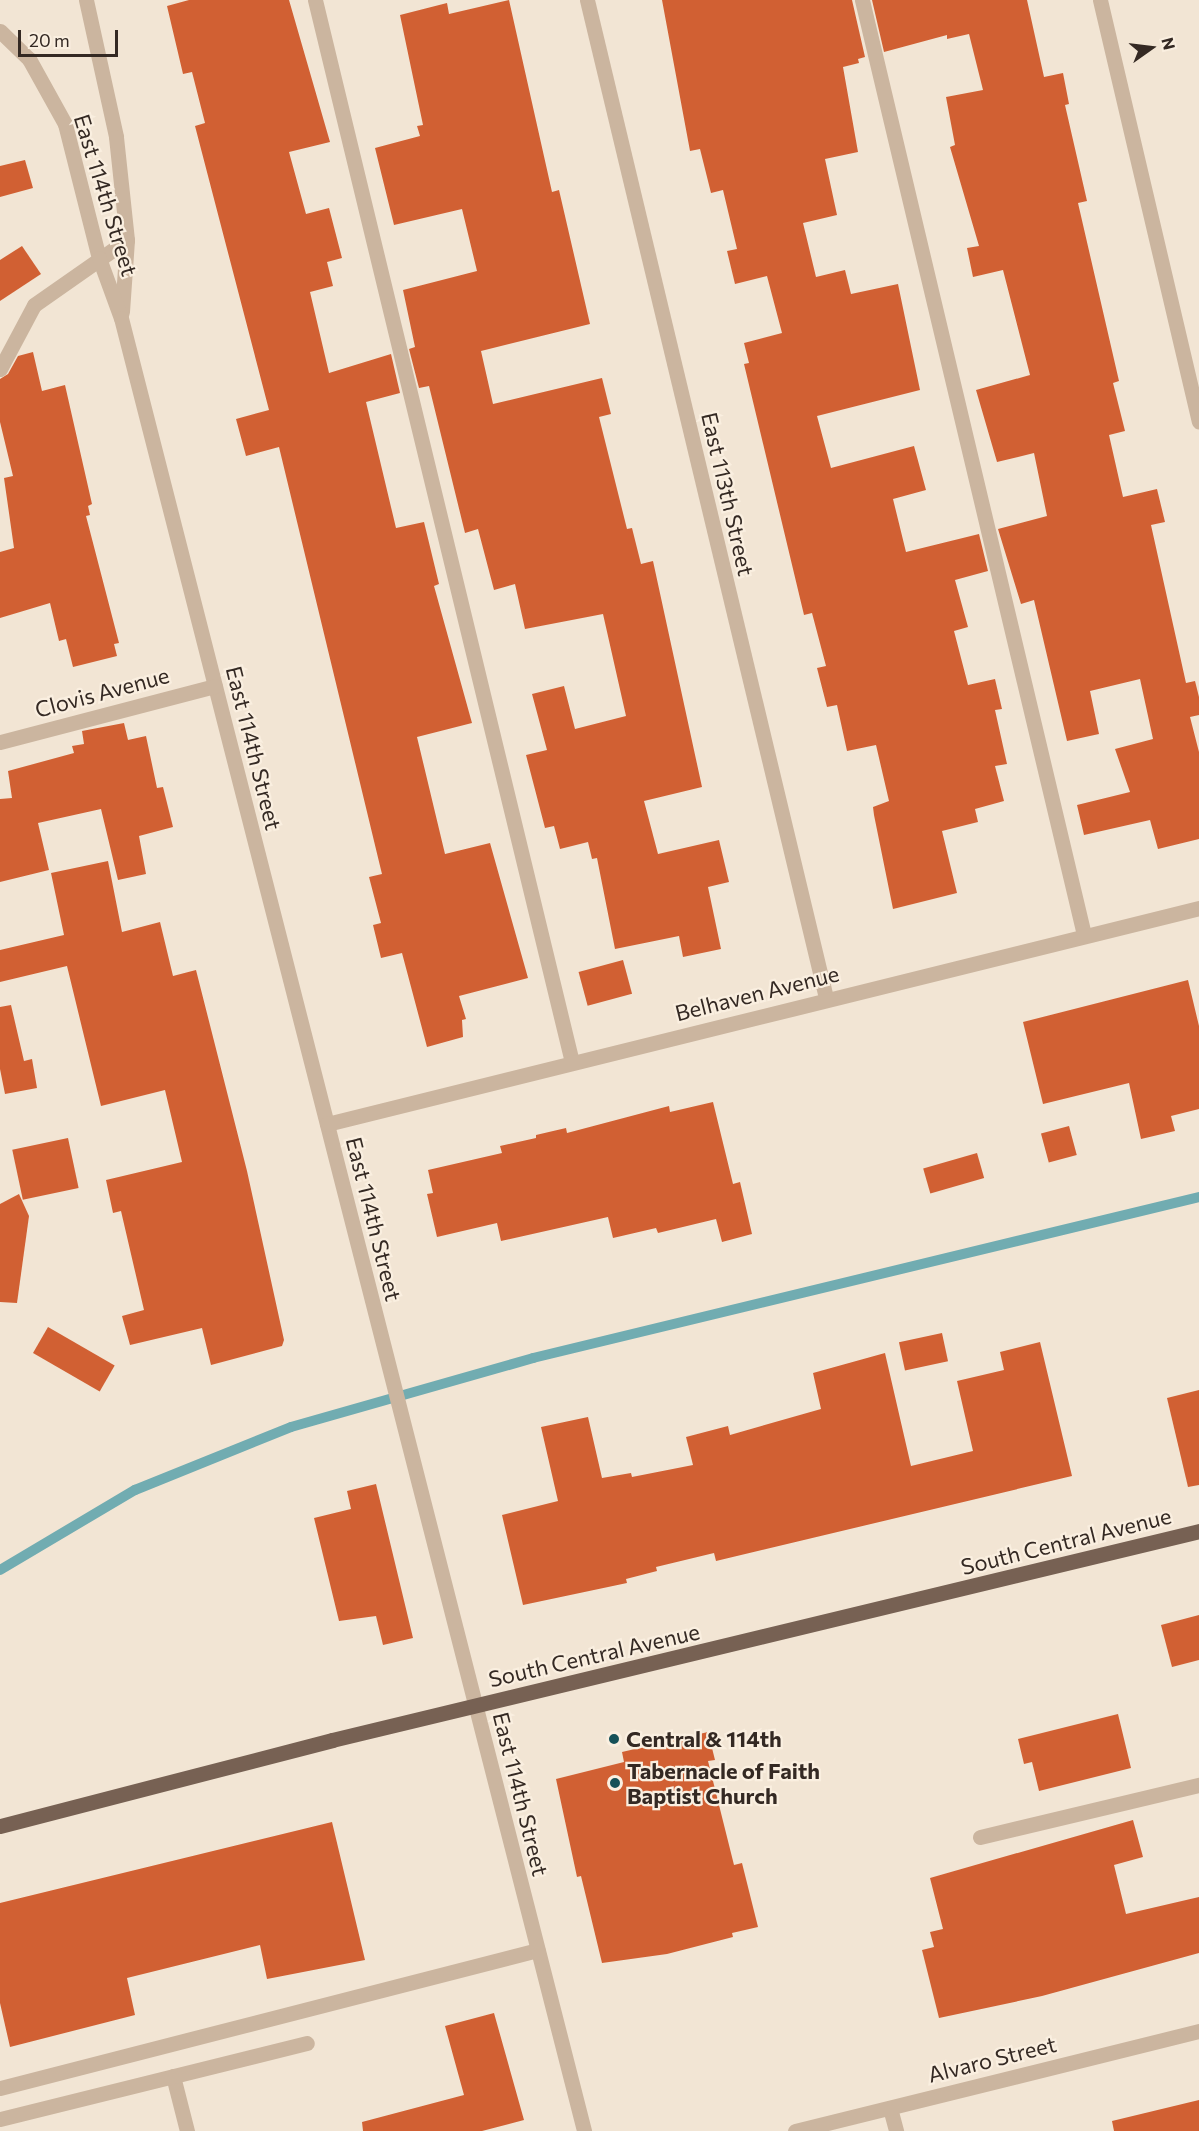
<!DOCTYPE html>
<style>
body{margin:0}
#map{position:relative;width:1199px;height:2131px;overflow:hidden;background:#f2e5d4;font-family:Commissioner,sans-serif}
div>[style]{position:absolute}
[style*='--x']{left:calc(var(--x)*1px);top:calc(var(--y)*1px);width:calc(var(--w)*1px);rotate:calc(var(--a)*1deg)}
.stream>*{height:10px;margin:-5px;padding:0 5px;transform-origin:5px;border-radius:5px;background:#71acb1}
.building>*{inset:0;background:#d16033;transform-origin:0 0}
.service>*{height:15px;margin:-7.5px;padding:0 7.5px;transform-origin:7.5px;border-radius:7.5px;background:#cbb59f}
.minor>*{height:15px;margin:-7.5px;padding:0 7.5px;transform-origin:7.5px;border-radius:7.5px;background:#cbb59f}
.primary>*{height:15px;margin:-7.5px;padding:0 7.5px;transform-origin:7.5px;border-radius:7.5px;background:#776153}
.dots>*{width:16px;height:16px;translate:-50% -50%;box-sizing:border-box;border:3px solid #faefe0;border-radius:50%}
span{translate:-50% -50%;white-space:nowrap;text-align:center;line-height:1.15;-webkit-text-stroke:4.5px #faefe0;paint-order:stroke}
.street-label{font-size:22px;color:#342923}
.poi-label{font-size:22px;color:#342923;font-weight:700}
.left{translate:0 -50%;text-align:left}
.north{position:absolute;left:1121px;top:18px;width:60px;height:60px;-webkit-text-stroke:4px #faefe0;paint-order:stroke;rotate:76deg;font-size:16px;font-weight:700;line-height:24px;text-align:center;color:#342923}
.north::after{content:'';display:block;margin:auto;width:21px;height:27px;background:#342923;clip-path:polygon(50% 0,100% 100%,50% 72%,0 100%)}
.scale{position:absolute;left:18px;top:30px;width:100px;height:27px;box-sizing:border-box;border:3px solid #342923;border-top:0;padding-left:8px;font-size:18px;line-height:21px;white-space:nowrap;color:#342923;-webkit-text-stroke:4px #faefe0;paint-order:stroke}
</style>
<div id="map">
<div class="stream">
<i style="--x:0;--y:1570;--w:157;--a:-30.7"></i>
<i style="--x:135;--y:1490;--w:168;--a:-22"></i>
<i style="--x:291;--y:1427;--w:252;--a:-15.9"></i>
<i style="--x:533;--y:1358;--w:685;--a:-13.59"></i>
</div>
<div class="building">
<i style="clip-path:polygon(189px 0,289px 0,330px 142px,289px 152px,306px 214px,329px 208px,342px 258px,327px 262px,333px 286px,310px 292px,329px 373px,391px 354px,400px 393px,366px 402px,396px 528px,424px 522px,439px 584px,434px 586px,472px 723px,417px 737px,445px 854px,490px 843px,528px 978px,459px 996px,466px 1019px,462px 1020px,463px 1037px,427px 1047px,402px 953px,381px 958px,373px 925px,381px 923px,369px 877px,382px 874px,381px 870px,279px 447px,246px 456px,236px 419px,269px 410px,195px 126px,205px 123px,192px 72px,183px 74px,167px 6px)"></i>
<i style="clip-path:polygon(509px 0,552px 192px,559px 190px,590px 324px,481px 351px,493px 404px,602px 378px,611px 414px,599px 417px,627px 529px,632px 528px,641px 564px,653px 561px,702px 787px,644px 801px,658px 854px,719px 840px,729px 882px,708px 887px,721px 949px,683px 957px,679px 936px,615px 949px,597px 858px,592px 859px,588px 842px,560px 849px,554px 826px,545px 828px,526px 755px,547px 750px,532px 694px,564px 686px,575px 729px,626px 716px,603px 614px,525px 629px,515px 584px,494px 590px,478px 529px,465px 533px,429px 386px,419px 388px,409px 349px,415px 347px,403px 290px,477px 271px,462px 209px,394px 225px,375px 148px,420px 136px,417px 126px,423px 125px,400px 15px,447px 3px,449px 14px)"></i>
<i style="clip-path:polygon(662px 0,852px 0,865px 57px,858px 59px,859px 63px,843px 67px,858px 152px,825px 159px,837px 215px,803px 223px,816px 277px,845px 270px,851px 294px,898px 284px,920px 390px,817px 416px,831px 468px,914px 446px,926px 490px,893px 499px,906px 552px,979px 534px,988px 571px,955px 580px,968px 627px,954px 631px,968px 685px,995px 679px,1002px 709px,995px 710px,1007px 764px,995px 766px,1004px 801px,975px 809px,978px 822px,942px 831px,957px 893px,893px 909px,874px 815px,873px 807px,889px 801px,876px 745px,847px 751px,837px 705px,827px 707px,817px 668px,826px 666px,812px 613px,804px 615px,744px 364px,749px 363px,744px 343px,782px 333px,767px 276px,735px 284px,727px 251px,737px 249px,723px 190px,711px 193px,700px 149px,690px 151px)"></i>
<i style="clip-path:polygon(872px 0,1027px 0,1044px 77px,1063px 73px,1069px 104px,1065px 105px,1087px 201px,1078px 203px,1119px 381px,1113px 383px,1125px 431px,1109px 435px,1123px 497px,1157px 489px,1165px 522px,1151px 525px,1186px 683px,1195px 681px,1199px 697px,1199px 715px,1190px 717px,1199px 752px,1199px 839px,1158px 849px,1150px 820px,1084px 835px,1077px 805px,1130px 792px,1115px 749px,1153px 739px,1140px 679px,1090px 691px,1099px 734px,1067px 741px,1034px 600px,1021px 604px,998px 529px,1047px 516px,1034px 453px,997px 462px,976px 390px,1030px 375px,1003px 270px,973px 277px,967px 248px,979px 246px,950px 147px,955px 145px,946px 97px,983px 90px,969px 34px,947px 39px,947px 35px,884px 52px)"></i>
<i style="clip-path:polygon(25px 160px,33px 188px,0 197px,0 166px)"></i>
<i style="clip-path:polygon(22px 246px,41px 274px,0 301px,0 260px)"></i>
<i style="clip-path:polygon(33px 352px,42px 391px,65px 385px,92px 504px,88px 506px,90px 515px,86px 516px,119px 643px,114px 644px,117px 656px,73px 667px,66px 639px,59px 641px,50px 603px,0 618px,0 552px,14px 548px,4px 478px,13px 476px,0 422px,0 379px,8px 374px,18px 356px)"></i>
<i style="clip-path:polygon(124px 723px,128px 740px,146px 736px,157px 788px,163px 787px,173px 827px,139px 836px,146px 874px,118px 880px,101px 809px,38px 823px,49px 870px,0 882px,0 799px,12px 798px,8px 771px,74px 753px,72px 746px,84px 744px,82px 731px)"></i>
<i style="clip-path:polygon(108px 861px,122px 932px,160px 922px,173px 976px,196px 970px,247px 1171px,284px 1340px,282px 1346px,211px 1365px,202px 1328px,130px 1345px,122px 1316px,144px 1310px,121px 1211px,113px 1213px,106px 1180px,182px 1162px,165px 1090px,101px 1106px,67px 966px,0 982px,0 950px,64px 935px,51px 873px)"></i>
<i style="left:623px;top:960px;width:35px;height:46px;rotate:75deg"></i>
<i style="clip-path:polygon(1188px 980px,1199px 1026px,1199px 1109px,1171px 1116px,1175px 1131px,1141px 1139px,1129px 1083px,1043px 1104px,1023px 1022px)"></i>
<i style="clip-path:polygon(11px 1005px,24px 1061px,32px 1059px,37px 1088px,5px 1094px,0 1069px,0 1007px)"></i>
<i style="clip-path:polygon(713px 1102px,733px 1184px,740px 1182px,752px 1234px,722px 1242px,716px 1219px,658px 1233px,656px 1228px,613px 1238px,608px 1217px,501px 1241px,497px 1223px,437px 1237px,427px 1194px,433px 1193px,428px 1170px,502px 1153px,500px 1146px,536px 1138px,536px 1135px,566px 1128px,567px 1133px,669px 1106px,670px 1112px)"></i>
<i style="left:1069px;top:1126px;width:30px;height:29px;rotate:75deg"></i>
<i style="left:68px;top:1138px;width:51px;height:57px;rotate:78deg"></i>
<i style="left:977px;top:1153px;width:26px;height:56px;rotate:74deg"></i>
<i style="clip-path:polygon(19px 1194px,29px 1216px,17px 1303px,0 1302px,0 1204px)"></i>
<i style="left:48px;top:1327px;width:77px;height:30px;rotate:30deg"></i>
<i style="left:942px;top:1333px;width:29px;height:44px;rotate:78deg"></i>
<i style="clip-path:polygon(1040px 1342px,1072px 1476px,716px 1561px,714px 1553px,656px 1567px,657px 1571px,626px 1579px,627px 1583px,523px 1605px,502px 1515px,558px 1501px,541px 1427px,588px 1417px,602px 1478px,631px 1473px,632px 1477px,693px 1465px,686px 1437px,728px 1426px,730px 1435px,821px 1409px,813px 1373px,885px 1353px,911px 1466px,973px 1451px,957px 1381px,1004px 1370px,1000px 1352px)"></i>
<i style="clip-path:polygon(1199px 1390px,1199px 1485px,1188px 1487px,1167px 1398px)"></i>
<i style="clip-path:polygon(376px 1484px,413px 1638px,383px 1645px,376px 1616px,339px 1621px,314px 1518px,351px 1509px,347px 1491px)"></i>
<i style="clip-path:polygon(1199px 1615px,1199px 1660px,1172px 1667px,1161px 1625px)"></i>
<i style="clip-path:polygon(1118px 1714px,1131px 1768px,1039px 1791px,1032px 1762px,1024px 1764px,1018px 1739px)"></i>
<i style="clip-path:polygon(708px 1732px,715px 1760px,708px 1761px,734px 1865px,742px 1863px,758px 1927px,732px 1933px,733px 1937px,667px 1954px,602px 1963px,581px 1876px,577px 1877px,556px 1779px,624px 1762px,622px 1752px)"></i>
<i style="clip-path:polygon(1133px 1820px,1143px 1857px,1114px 1865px,1126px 1914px,1199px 1897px,1199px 1953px,1042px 1996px,939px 2018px,922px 1950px,934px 1947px,930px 1932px,943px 1929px,930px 1878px)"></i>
<i style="clip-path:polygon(332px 1822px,365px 1960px,267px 1979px,260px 1945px,127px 1978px,135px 2015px,10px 2047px,0 2003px,0 1903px)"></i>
<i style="clip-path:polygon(494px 2013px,524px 2120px,482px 2131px,363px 2131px,362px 2122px,464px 2095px,445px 2026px)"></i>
<i style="clip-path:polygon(1199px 2100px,1199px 2131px,1114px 2131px,1112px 2121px)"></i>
</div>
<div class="service">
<i style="--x:315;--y:0;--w:1093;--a:76.4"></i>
<i style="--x:862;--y:0;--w:961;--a:76.64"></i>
<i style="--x:0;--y:369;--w:72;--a:-62"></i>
<i style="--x:34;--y:305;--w:113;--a:-35"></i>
<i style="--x:980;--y:1837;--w:225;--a:-13.4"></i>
<i style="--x:173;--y:2076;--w:57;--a:75.7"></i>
<i style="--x:0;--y:2088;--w:555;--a:-14.39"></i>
<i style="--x:890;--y:2108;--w:24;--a:75"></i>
<i style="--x:0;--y:2119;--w:316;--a:-13.9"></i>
</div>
<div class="minor">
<i style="--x:86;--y:0;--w:140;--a:77.6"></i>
<i style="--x:116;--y:137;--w:104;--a:83.9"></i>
<i style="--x:127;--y:240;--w:72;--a:94"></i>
<i style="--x:587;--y:0;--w:1026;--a:76.53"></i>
<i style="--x:1100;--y:0;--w:433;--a:76.8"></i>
<i style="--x:0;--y:31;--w:40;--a:44"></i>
<i style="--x:29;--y:59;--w:74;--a:61"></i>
<i style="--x:65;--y:124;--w:138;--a:75.8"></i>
<i style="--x:99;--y:258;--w:64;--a:69.9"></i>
<i style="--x:121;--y:318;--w:1871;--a:75.67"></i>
<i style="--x:0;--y:742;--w:222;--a:-14.6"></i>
<i style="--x:327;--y:1124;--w:898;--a:-13.91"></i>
<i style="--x:795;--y:2131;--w:416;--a:-13.9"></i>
</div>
<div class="primary">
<i style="--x:0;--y:1826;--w:343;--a:-14.5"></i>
<i style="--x:332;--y:1740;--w:892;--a:-13.55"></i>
</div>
<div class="dots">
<i style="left:614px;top:1739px;background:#165158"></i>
<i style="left:615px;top:1783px;background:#165158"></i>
</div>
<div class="street-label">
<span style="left:106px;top:195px;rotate:73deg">East 114th Street</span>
<span style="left:728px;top:494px;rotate:77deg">East 113th Street</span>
<span style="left:102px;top:692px;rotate:-15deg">Clovis Avenue</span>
<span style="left:254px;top:748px;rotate:76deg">East 114th Street</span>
<span style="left:757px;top:993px;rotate:-14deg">Belhaven Avenue</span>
<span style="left:374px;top:1219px;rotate:76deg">East 114th Street</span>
<span style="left:1066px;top:1541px;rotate:-14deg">South Central Avenue</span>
<span style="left:594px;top:1655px;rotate:-13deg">South Central Avenue</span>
<span style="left:521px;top:1794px;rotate:76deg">East 114th Street</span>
<span style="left:992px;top:2059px;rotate:-14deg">Alvaro Street</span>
</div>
<div class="poi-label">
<span class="left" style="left:626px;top:1739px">Central &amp; 114th</span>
<span class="left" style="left:627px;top:1783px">Tabernacle of Faith<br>Baptist Church</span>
</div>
<div class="north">N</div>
<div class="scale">20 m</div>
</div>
